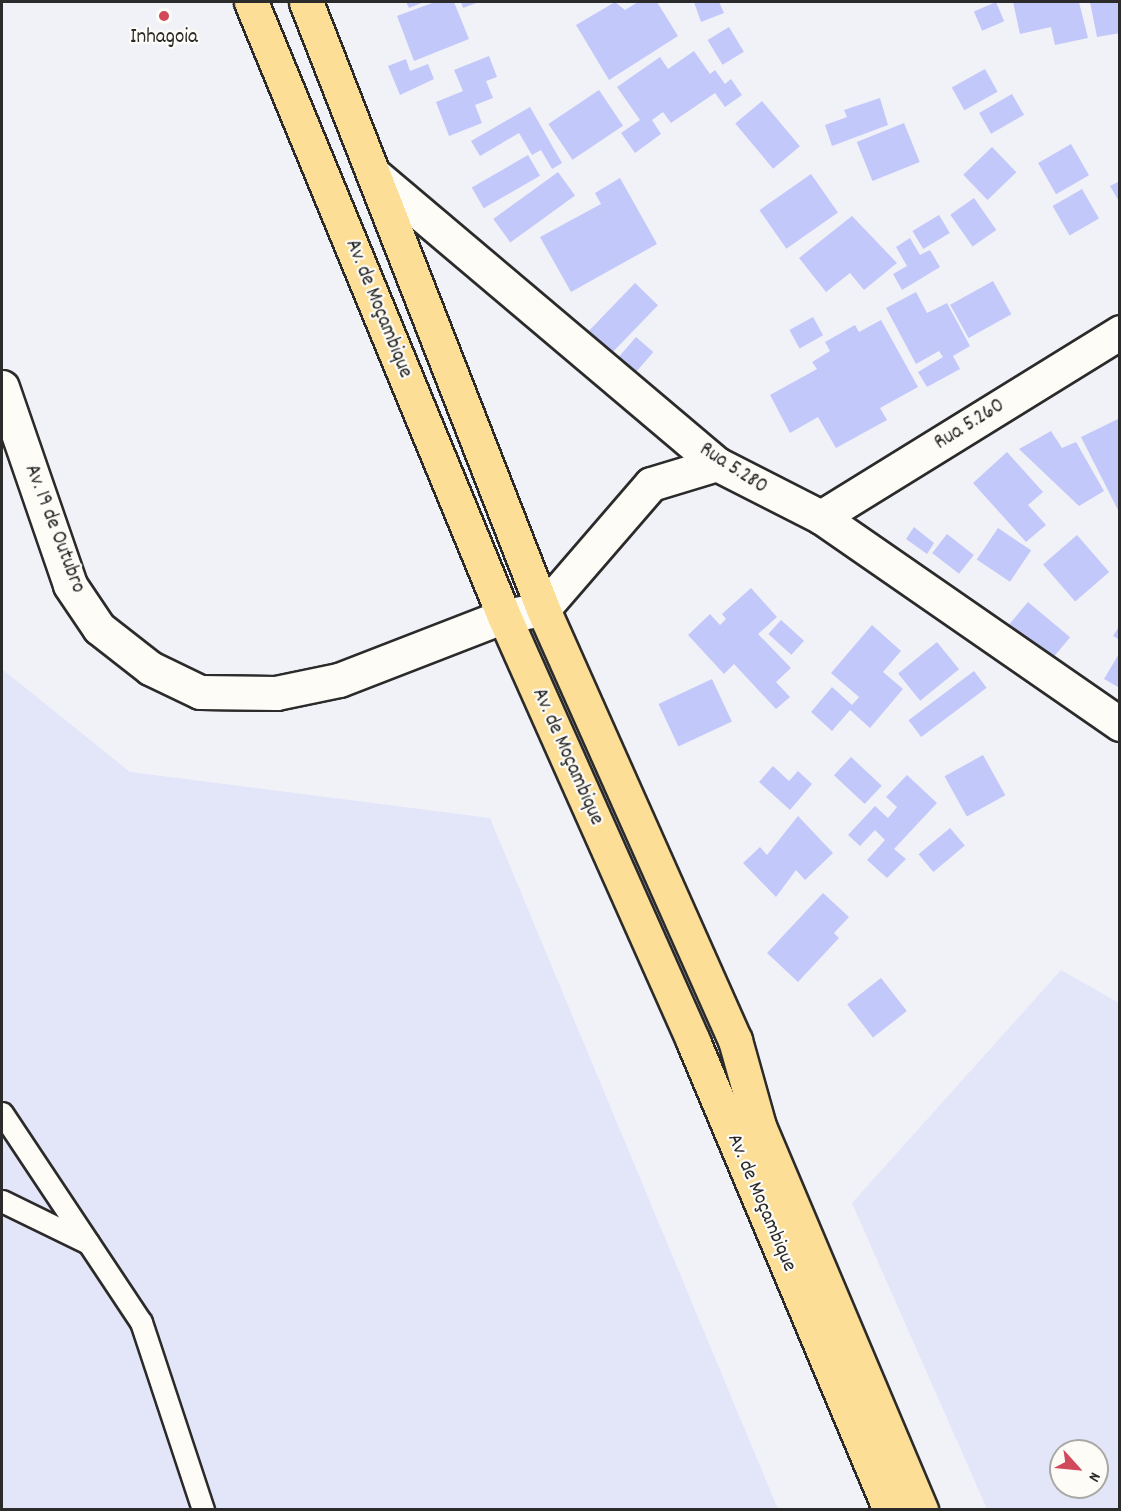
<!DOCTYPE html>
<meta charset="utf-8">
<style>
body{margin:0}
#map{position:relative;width:1121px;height:1511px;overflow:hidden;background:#f1f2f8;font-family:Dekko,sans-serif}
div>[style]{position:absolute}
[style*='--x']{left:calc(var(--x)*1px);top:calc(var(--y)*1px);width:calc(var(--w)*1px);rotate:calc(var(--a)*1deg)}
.built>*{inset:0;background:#e3e5f9}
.building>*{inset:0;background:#c3c8fa;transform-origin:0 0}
.roads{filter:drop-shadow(2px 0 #2b2b2b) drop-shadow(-2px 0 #2b2b2b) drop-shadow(0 2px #2b2b2b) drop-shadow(0 -2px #2b2b2b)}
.service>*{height:21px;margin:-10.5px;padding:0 10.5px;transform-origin:10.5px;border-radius:10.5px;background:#fdfcf7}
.minor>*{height:33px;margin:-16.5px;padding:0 16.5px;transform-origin:16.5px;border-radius:16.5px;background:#fdfcf7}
.tertiary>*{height:33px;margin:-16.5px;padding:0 16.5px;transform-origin:16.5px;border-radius:16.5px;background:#fdfcf7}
.trunk>*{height:33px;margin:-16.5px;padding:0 16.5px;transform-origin:16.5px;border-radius:16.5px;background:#fdde96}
.dots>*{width:16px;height:16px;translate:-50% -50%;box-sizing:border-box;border:3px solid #fdfcf7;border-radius:50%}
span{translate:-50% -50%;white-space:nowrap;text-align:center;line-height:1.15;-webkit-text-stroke:4.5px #fdfcf7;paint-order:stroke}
.poi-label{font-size:21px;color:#2b2b2b}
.street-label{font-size:21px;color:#2b2b2b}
.frame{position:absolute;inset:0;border:3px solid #2b2b2b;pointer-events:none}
.north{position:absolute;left:1049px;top:1439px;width:60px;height:60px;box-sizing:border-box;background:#fdfcf7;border:2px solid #a9a8a5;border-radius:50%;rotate:117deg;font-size:16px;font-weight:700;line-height:24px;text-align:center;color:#2b2b2b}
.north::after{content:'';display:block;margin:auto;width:21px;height:27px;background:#d1495b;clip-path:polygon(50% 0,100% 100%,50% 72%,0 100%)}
</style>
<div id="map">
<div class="built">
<i style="clip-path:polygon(2px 669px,130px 772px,490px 818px,778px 1509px,2px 1509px)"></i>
<i style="clip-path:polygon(evenodd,1061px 970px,1119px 1003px,1119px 1509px,987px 1509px,852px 1203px,1061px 970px,1061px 1451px,1097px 1451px,1097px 1487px,1061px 1487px,1061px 1451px)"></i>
</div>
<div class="building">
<i style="clip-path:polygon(406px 2px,424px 2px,409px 8px)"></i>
<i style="clip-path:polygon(435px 2px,454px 2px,469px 39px,414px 61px,397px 16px)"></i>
<i style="clip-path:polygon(461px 2px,479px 2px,463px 8px)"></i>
<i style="clip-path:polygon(615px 2px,625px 10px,638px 2px,657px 2px,678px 36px,609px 80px,576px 25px)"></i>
<i style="clip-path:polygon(694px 2px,719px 2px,724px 13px,701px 22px)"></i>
<i style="left:996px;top:2px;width:21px;height:24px;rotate:67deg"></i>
<i style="clip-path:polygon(1013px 2px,1079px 2px,1088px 38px,1055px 45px,1051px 27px,1020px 34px)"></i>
<i style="clip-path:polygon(1090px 2px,1120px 2px,1120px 33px,1097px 37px)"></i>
<i style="left:729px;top:27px;width:29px;height:25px;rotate:59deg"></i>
<i style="clip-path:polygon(694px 51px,710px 74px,715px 70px,725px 84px,731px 79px,742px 95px,725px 107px,715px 93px,671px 123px,663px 112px,652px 120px,661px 134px,635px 153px,621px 133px,640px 120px,617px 87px,660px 57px,668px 69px)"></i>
<i style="clip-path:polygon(489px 56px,497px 77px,486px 81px,493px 98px,475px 105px,482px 123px,449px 136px,436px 102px,463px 91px,454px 70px)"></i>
<i style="clip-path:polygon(406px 59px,410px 71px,428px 64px,434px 79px,400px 95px,388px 66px)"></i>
<i style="left:985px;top:69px;width:26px;height:38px;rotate:61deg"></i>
<i style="left:599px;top:90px;width:43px;height:61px;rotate:56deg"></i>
<i style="left:1012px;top:94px;width:24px;height:38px;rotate:60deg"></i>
<i style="clip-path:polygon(880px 98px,888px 125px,832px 146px,825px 125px,847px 117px,844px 110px)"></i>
<i style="left:762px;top:101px;width:59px;height:35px;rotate:50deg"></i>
<i style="clip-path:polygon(530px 107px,562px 163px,552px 169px,541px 150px,532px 155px,519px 133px,480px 156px,471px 141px)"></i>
<i style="left:904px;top:123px;width:42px;height:51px;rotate:68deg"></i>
<i style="left:1071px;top:144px;width:36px;height:38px;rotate:60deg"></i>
<i style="left:992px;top:147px;width:35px;height:40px;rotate:46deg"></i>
<i style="left:528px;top:155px;width:24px;height:65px;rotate:60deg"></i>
<i style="left:558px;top:172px;width:29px;height:80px;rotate:54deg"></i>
<i style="left:811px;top:174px;width:47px;height:63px;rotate:55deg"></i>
<i style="clip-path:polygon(620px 178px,657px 244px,571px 292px,540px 237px,601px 204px,595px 193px)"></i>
<i style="clip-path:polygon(1120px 181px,1120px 203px,1110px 186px)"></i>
<i style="left:1082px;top:189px;width:34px;height:34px;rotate:60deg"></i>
<i style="left:974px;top:198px;width:39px;height:29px;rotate:55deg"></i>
<i style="left:939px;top:215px;width:21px;height:31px;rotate:59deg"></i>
<i style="clip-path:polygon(852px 216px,897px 263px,864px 290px,850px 273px,826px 292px,799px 258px)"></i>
<i style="clip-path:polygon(910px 238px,920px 255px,930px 250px,940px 267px,902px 290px,893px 274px,907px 266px,896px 247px)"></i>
<i style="left:993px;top:281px;width:38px;height:49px;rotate:61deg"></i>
<i style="left:635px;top:283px;width:32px;height:69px;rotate:44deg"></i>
<i style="clip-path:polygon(916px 292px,927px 313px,947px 303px,970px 346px,953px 356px,960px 369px,927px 387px,918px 372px,943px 357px,939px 351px,916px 364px,886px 308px)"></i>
<i style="left:813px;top:317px;width:21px;height:27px;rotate:61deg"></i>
<i style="clip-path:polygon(881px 320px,918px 387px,880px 408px,887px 420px,836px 448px,818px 417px,790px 433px,770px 395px,817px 369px,812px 362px,830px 351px,825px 342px,855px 325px,859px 332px)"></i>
<i style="left:636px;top:337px;width:23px;height:33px;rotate:41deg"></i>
<i style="clip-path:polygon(1120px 418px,1120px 514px,1081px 437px)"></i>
<i style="clip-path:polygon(1051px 431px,1062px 448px,1076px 442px,1104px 491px,1079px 506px,1019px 449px)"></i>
<i style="clip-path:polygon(1007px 452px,1043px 492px,1028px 505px,1046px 525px,1026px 542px,973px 483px)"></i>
<i style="clip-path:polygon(914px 527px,934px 543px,927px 554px,906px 539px)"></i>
<i style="left:998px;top:528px;width:40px;height:38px;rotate:34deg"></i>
<i style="left:947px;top:534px;width:34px;height:24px;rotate:38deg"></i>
<i style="left:1077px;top:535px;width:49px;height:45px;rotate:49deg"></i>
<i style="clip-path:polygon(751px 588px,777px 617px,758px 634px,791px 668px,776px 682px,790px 697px,776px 709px,734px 664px,724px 674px,688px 635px,710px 614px,720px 625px,726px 619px,722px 614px)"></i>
<i style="left:1028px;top:602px;width:55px;height:38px;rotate:40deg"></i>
<i style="left:781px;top:620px;width:31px;height:19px;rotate:42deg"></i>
<i style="clip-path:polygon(872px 625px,901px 651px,883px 672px,903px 689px,870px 728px,850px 710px,832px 731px,811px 712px,832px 687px,852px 705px,859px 697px,831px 673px)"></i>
<i style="clip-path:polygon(1120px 625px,1120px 640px,1113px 636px)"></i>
<i style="left:937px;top:642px;width:35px;height:50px;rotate:51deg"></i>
<i style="clip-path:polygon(1120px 652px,1120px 688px,1104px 679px)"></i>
<i style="left:974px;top:671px;width:21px;height:82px;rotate:53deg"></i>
<i style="left:712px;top:679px;width:47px;height:59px;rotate:65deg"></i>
<i style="left:983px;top:755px;width:46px;height:44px;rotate:61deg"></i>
<i style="left:851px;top:757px;width:42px;height:25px;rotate:43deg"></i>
<i style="clip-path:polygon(773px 766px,789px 781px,798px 771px,812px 784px,790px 810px,759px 782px)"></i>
<i style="clip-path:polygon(907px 775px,937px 803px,894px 849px,906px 859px,887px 878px,867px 860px,885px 840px,875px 830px,860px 846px,848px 835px,875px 806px,888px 818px,897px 807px,886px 797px)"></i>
<i style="clip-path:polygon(798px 816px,833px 853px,805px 880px,796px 870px,776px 897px,743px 863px,760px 847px,767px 855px)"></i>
<i style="left:950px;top:828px;width:23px;height:41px;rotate:50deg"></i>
<i style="clip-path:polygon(823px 893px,849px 917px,834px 933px,839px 938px,798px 982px,767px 953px)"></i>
<i style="left:881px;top:978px;width:42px;height:43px;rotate:52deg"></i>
</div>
<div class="roads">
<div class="service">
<i style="--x:2;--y:1113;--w:251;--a:56.4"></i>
<i style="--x:141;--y:1322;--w:198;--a:71.7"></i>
<i style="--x:2;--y:1201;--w:96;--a:26"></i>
</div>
<div class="minor">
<i style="--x:375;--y:175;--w:448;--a:40.2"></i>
<i style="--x:717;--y:464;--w:117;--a:27"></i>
<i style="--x:821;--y:517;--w:364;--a:34.7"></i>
<i style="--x:821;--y:517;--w:352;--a:-31.7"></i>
<i style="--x:543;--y:609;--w:165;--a:-49.2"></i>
<i style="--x:651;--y:484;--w:69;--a:-16.9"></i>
</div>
<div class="tertiary">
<i style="--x:2;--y:387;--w:209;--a:71"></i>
<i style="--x:70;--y:585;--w:52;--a:56"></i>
<i style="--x:99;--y:628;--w:65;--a:38.1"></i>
<i style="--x:150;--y:668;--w:55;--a:25.6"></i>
<i style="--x:200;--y:692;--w:76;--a:0.8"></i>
<i style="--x:276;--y:693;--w:64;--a:-11.7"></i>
<i style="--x:339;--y:680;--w:177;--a:-21.2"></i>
<i style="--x:504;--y:616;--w:40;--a:-10"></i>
</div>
<div class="trunk">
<i style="--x:251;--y:2;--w:664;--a:67.61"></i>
<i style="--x:504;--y:616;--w:465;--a:66"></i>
<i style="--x:693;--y:1041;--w:509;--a:67.22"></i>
<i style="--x:306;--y:2;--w:652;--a:68.67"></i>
<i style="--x:543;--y:609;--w:472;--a:66"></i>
<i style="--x:735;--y:1040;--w:89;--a:74.4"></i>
<i style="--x:759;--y:1126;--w:417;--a:67.1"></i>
</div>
</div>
<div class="dots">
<i style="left:164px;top:16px;background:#d1495b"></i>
</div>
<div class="poi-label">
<span style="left:164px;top:38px">Inhagoia</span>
</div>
<div class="street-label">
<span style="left:378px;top:309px;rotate:68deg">Av. de Moçambique</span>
<span style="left:970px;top:425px;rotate:-32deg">Rua 5.260</span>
<span style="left:733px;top:469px;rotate:33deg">Rua 5.280</span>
<span style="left:54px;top:529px;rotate:69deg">Av. 19 de Outubro</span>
<span style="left:567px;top:757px;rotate:66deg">Av. de Moçambique</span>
<span style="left:761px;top:1203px;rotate:67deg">Av. de Moçambique</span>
</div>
<div class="frame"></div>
<div class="north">N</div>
</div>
